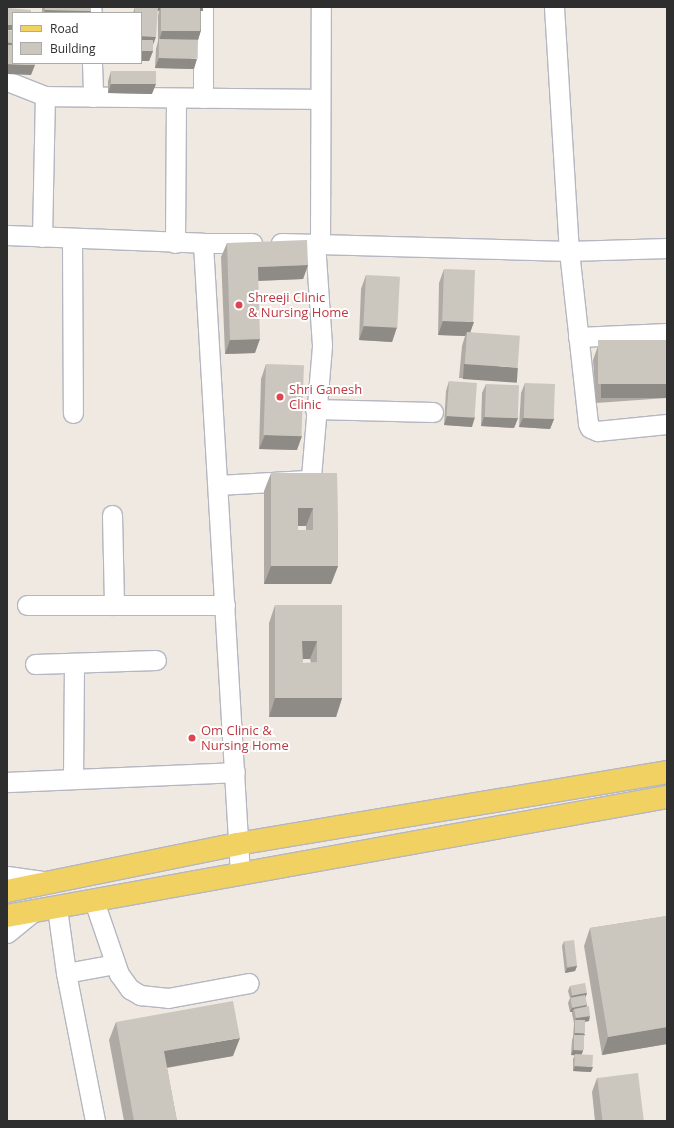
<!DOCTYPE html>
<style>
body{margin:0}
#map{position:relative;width:674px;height:1128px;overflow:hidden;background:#efe9e1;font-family:"Open Sans",sans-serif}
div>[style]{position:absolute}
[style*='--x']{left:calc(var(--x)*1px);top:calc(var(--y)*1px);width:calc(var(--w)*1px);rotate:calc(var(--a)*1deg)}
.roads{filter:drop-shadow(1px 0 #b4b7c1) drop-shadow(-1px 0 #b4b7c1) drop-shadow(0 1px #b4b7c1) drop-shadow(0 -1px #b4b7c1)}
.minor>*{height:19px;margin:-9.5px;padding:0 9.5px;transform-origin:9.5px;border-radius:9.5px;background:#fff}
.major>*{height:22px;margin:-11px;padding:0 11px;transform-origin:11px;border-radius:11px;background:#f2d163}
.wall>*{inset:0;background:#afaba4}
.shaded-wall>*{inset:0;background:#8e8b86;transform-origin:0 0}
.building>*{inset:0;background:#cbc7bf;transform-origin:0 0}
.dots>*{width:11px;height:11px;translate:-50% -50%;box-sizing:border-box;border:2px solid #fff;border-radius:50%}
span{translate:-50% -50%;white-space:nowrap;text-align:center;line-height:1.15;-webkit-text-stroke:4px #fff;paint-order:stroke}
.health-label{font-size:13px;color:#be3a42}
.left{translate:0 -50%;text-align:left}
.frame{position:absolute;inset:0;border:8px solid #2e2e2e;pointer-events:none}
.legend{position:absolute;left:12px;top:12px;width:130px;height:52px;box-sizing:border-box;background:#fff;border:1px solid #ababab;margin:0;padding:5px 7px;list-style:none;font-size:12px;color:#2e2e2e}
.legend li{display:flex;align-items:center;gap:8px;height:20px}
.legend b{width:20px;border:1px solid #ababab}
</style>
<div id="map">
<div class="roads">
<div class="minor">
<i style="--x:91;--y:7;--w:6;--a:81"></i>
<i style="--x:203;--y:7;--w:91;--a:90"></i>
<i style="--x:554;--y:7;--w:244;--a:86.5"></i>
<i style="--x:569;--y:251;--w:174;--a:83.7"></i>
<i style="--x:588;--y:424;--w:4;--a:63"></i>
<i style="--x:590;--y:428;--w:8;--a:23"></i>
<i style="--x:597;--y:431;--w:70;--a:-5.7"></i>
<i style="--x:92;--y:63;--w:34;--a:88"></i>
<i style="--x:7;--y:81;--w:41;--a:21.5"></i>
<i style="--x:45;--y:96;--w:275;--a:0.6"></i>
<i style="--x:7;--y:235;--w:196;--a:2.3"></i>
<i style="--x:42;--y:237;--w:141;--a:-88.8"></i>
<i style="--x:72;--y:239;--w:174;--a:89.7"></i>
<i style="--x:175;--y:243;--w:145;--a:-89.6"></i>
<i style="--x:281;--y:243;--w:288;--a:1.6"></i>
<i style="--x:569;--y:251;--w:98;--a:-1.8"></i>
<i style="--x:320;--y:243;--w:236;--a:-89.8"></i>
<i style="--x:578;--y:337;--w:89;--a:-2.6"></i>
<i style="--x:315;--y:409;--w:118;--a:1.5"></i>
<i style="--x:218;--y:485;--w:89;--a:-3.2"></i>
<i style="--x:307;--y:480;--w:5;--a:-37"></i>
<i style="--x:311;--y:477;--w:132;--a:-85.2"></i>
<i style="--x:322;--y:345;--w:102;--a:-93.9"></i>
<i style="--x:112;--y:515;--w:90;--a:88.7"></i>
<i style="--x:27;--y:605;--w:198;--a:0"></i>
<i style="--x:35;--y:664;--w:121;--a:-1.9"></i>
<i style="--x:73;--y:779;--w:116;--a:-89.5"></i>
<i style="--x:7;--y:782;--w:228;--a:-2.5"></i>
<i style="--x:240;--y:874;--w:632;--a:-93.36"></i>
<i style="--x:203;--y:243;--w:49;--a:0"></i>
<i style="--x:7;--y:876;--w:36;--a:8"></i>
<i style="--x:94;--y:901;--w:77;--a:71.1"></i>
<i style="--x:119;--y:974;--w:19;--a:54"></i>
<i style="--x:130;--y:989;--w:12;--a:31"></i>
<i style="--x:140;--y:995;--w:28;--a:6"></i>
<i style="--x:168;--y:998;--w:82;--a:-10.5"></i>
<i style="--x:57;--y:908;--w:66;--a:82.1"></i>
<i style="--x:66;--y:973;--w:151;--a:78.9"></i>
<i style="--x:7;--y:933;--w:35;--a:-39"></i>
<i style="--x:66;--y:973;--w:50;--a:-10.4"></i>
</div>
<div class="major">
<i style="--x:7;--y:891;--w:235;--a:-11.5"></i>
<i style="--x:237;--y:844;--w:436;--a:-9.5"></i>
<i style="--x:7;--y:916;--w:671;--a:-10.22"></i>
</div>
</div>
<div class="wall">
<i style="clip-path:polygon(42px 7px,91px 7px,91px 11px,90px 13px,42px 13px)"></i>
<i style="clip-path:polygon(135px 7px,157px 8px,157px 7px,203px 7px,201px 11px,201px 30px,198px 40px,186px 40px,194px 69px,155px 68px,156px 49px,158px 41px,158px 16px,159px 11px,157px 11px,153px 45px,153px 51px,149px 61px,141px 13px,112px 13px,112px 12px,133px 13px)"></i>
<i style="clip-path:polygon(111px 71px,152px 94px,108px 93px,108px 81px)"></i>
<i style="clip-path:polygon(227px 243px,308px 265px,303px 279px,258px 281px,255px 353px,225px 354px,221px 257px)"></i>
<i style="clip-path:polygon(444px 269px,470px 332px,513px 382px,459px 378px,462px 346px,465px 336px,438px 335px,439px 283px)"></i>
<i style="clip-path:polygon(366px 275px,397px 327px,392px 342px,359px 340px,361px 289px)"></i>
<i style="clip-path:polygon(667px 340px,667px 398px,596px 403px,593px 360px,598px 346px)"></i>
<i style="clip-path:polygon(266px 364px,297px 450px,259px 449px,261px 379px)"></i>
<i style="clip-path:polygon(449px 381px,472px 427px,444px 425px,446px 391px)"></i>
<i style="clip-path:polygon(525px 383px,554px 419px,550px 429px,519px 427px,521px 393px)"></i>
<i style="clip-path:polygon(486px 384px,518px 418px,514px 428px,481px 426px,482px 393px)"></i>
<i style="clip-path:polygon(evenodd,271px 473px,337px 473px,338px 566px,331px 584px,264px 584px,264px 491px,271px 473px,298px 526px,306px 526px,306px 530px,298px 530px,298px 526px)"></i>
<i style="clip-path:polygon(evenodd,275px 605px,342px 605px,342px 698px,336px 717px,269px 717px,269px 623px,275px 605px,303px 659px,310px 659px,311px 663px,303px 663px,303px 659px)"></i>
<i style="clip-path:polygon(667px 916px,667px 1044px,602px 1055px,584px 946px,590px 928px)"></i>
<i style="clip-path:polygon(564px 941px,577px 966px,575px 971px,565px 973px,562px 946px)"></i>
<i style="clip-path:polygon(570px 986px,587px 993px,585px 997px,587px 1005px,586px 1007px,589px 1021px,585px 1022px,583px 1051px,581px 1054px,591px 1072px,573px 1071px,573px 1059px,575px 1055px,571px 1055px,572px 1040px,573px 1037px,574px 1023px,572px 1014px,572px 1012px,570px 1012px,568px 1003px,570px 998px,568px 991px)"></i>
<i style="clip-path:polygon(116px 1022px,233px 1056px,167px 1068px,177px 1121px,124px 1121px,109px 1040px)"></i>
<i style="clip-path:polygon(597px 1078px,644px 1121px,595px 1121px,592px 1092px)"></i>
</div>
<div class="shaded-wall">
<i style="clip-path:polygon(158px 7px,161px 7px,159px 11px,156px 11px)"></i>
<i style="left:161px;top:7px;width:42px;height:4px"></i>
<i style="clip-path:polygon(45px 10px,91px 11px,90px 13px,44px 13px)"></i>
<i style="left:7px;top:25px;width:6px;height:5px"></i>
<i style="clip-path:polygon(201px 30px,198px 40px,159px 41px,162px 31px)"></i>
<i style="clip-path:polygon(141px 36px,156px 37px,152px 47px,141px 46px)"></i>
<i style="clip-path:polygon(7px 42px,13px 43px,13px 48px,7px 47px)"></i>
<i style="clip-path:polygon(141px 51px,153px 51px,149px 61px,141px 61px)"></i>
<i style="clip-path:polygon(159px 58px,197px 59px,194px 69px,155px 68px)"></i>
<i style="clip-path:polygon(7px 64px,35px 65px,31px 75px,7px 74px)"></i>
<i style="clip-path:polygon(111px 84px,156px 84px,152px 94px,108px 93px)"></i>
<i style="clip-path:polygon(308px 265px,303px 279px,253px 281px,258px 267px)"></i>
<i style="clip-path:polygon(443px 321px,474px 322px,469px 336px,467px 332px,465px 336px,438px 335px)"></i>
<i style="clip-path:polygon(364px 326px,397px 327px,392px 342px,359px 340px)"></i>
<i style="clip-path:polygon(260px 339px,255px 353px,225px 354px,230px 340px)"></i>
<i style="left:464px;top:364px;width:54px;height:15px;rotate:4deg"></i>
<i style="left:667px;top:384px;width:14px;height:66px;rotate:90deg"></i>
<i style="clip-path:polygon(447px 416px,475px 417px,472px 427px,444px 425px)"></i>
<i style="clip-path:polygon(484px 417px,518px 418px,514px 428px,481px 426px)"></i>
<i style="clip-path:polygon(523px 418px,554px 419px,550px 429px,519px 427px)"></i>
<i style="clip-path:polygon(265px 435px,302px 436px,297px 450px,259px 449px)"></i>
<i style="clip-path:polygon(298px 508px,313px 508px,306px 526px,291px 526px)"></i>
<i style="clip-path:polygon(271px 566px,338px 566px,331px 584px,264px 584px)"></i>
<i style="clip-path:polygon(302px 641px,317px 641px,310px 659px,296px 659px)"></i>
<i style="clip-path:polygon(275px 698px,342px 698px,336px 717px,269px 717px)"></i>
<i style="clip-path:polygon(577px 966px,575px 971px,565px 973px,567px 968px)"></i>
<i style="clip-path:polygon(587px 993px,585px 998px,570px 1000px,572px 995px)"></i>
<i style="clip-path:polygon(587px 1005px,585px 1010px,574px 1009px,572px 1012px,570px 1012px,572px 1008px)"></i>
<i style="clip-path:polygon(590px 1016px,589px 1021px,575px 1023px,575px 1020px,574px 1023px,576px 1018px)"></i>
<i style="clip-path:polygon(667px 1027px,667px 1044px,602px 1055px,608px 1037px)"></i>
<i style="clip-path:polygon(575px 1033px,585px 1034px,583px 1038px,574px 1036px)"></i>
<i style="clip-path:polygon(240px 1038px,233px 1056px,158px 1069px,164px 1051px)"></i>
<i style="clip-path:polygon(573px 1050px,583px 1051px,581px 1056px,571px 1055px)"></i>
<i style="clip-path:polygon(575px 1066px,593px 1067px,591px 1072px,573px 1071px)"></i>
</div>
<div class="building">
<i style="clip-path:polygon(45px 7px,91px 7px,91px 11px,45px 10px)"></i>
<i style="clip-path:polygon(135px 7px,158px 8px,156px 37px,141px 36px,141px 13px,112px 13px,112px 12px,135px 13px)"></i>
<i style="left:161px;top:7px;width:39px;height:24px"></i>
<i style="clip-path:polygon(8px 8px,31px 10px,31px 13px,13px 13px,13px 25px,7px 25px)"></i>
<i style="clip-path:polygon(7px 30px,13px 31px,13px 43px,7px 42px)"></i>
<i style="left:159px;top:39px;width:39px;height:19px;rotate:1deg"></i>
<i style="left:141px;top:40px;width:12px;height:11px"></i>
<i style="clip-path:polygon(7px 45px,13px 45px,13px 63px,35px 63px,35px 65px,7px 64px)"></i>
<i style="left:111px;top:71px;width:45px;height:13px"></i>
<i style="clip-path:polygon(307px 240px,308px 265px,258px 267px,260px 339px,230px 340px,227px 243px)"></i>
<i style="left:444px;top:269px;width:31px;height:52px;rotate:2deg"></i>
<i style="left:366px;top:275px;width:34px;height:51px;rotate:3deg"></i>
<i style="left:467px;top:332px;width:53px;height:32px;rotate:4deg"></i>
<i style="left:667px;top:340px;width:44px;height:69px;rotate:90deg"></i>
<i style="left:266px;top:364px;width:38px;height:71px;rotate:2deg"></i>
<i style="left:449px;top:381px;width:28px;height:35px;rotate:4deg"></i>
<i style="left:525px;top:383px;width:30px;height:35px;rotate:2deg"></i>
<i style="left:486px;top:384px;width:33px;height:33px;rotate:2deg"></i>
<i style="clip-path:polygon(evenodd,271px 473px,337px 473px,338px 566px,271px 566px,271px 473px,298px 508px,313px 508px,313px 530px,298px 530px,298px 508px)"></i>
<i style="clip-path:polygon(evenodd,275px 605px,342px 605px,342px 698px,275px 698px,275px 605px,302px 641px,317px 641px,317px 662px,303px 663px,302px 641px)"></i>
<i style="clip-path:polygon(667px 916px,667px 1027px,608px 1037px,590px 928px)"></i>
<i style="left:574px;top:940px;width:26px;height:10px;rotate:83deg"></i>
<i style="left:585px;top:983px;width:10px;height:15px;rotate:79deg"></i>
<i style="left:585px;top:995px;width:10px;height:15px;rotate:79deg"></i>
<i style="clip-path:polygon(233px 1001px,240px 1038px,164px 1051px,177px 1121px,134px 1121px,116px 1022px)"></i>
<i style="clip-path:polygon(589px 1006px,590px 1016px,576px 1018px,574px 1009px)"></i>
<i style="left:575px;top:1020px;width:10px;height:13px"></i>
<i style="left:574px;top:1035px;width:10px;height:15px"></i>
<i style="left:575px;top:1054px;width:18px;height:12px;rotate:3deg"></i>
<i style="left:638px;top:1073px;width:48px;height:41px;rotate:83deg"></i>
</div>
<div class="dots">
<i style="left:239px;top:305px;background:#e0444e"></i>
<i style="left:280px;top:397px;background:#e0444e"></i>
<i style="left:192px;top:738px;background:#e0444e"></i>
</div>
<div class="health-label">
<span class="left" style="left:248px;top:305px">Shreeji Clinic<br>&amp; Nursing Home</span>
<span class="left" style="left:289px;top:397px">Shri Ganesh<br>Clinic</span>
<span class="left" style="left:201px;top:738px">Om Clinic &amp;<br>Nursing Home</span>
</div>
<div class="frame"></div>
<ul class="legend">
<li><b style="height:5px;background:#f2d163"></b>Road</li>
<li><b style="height:11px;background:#cbc7bf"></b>Building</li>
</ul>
</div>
